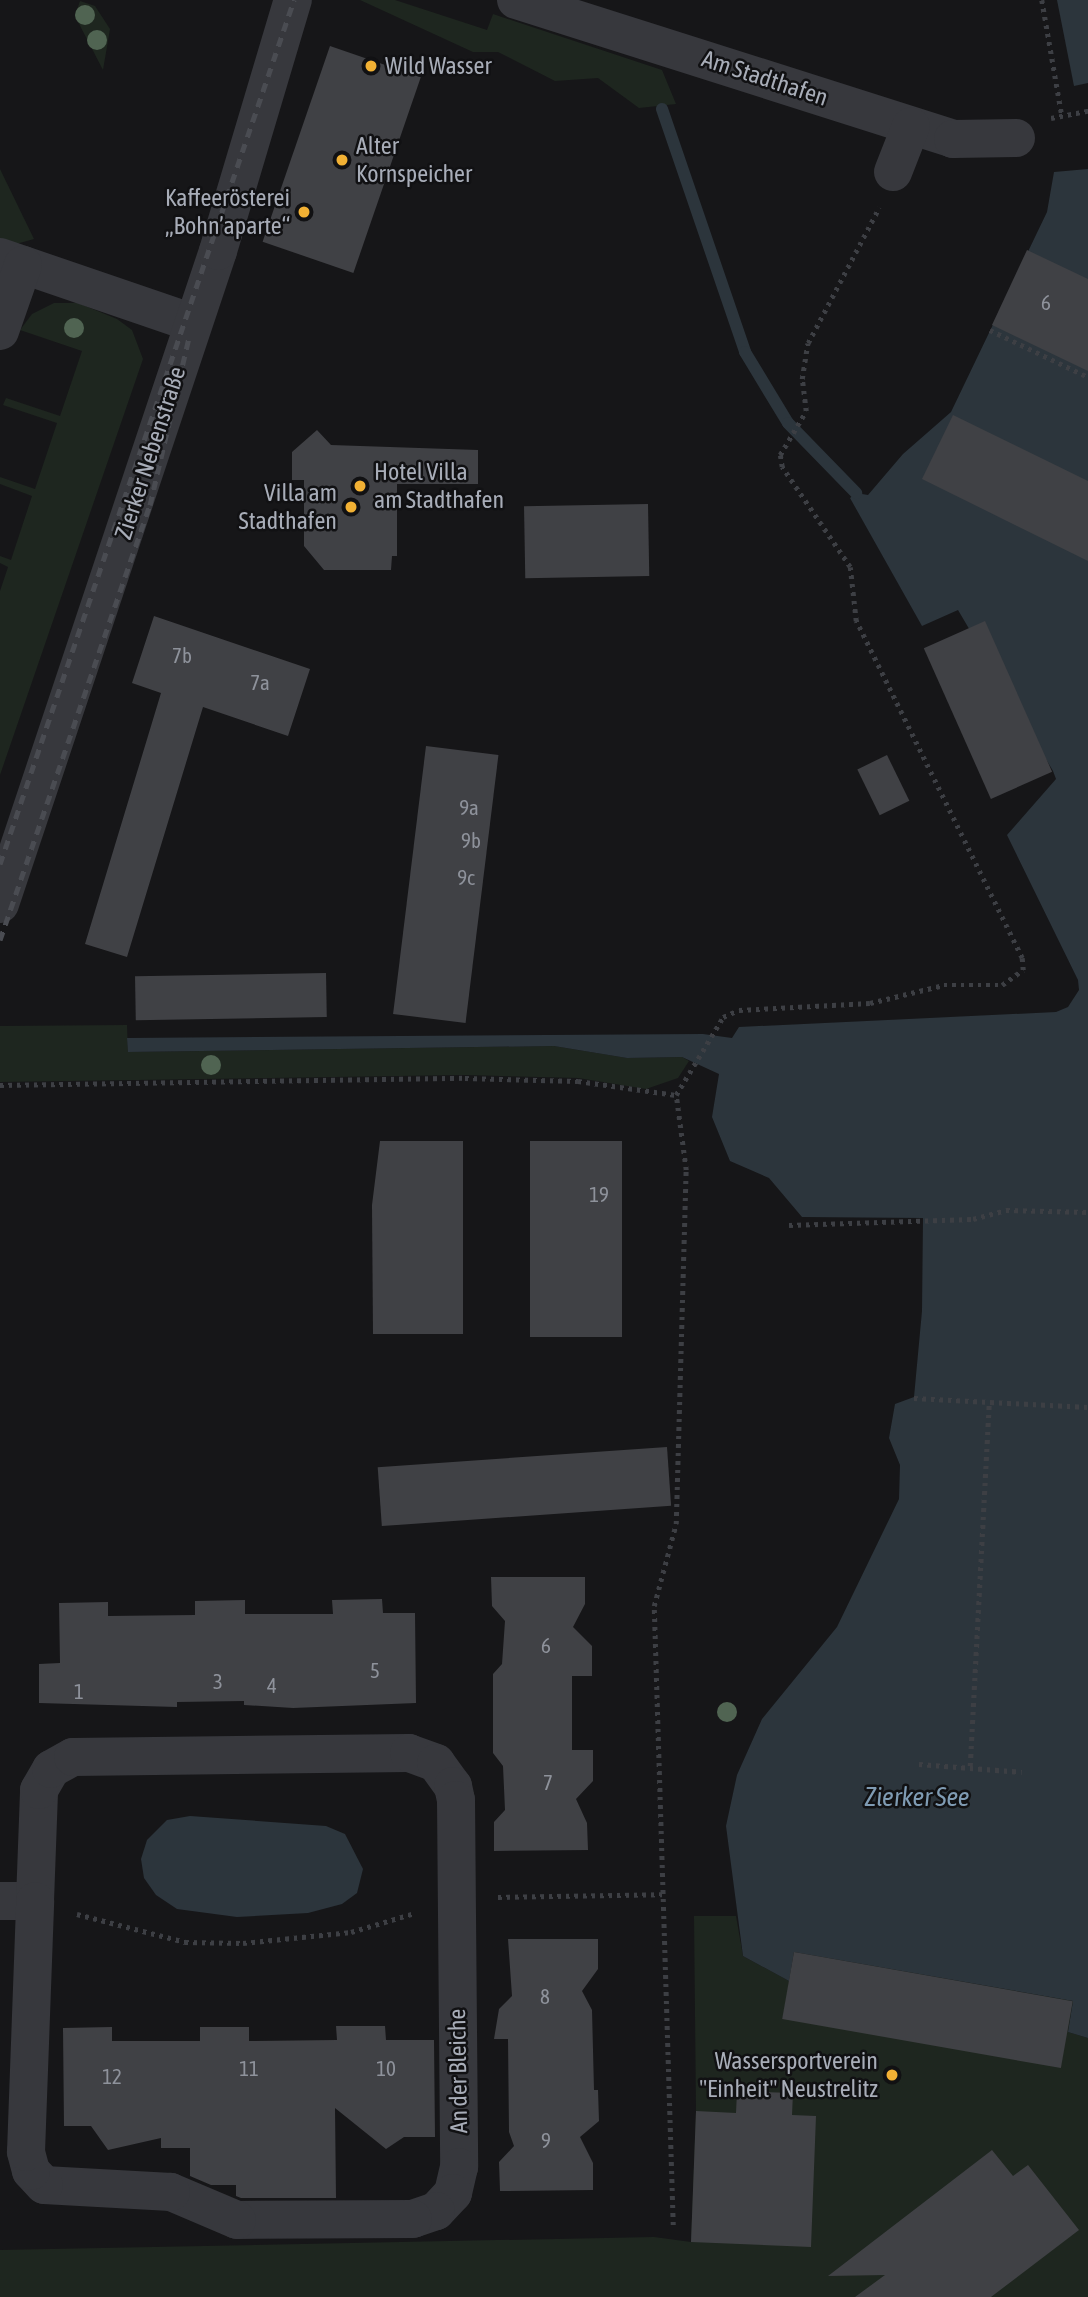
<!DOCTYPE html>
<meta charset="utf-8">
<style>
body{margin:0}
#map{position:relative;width:1088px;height:2297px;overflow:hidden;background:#161618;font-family:"Asap Condensed",sans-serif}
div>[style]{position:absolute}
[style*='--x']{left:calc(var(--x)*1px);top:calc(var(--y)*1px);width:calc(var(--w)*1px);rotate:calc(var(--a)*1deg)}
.green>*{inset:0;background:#1e261f}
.water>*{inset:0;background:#2c353c}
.stream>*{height:12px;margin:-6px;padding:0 6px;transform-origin:6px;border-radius:6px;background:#2c353c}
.building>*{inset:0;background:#404145;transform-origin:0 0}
.path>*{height:4.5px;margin-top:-2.25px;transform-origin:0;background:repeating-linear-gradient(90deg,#3d3f44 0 3.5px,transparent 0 8.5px)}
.minor>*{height:38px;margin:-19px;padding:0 19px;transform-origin:19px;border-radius:19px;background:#37383d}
.rail>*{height:5px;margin-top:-2.5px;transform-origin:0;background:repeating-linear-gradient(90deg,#4a4c52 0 9px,transparent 0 16px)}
.trees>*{width:20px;height:20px;margin:-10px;border-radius:50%;background:#506452}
.dots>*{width:19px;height:19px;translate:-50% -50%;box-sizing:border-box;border:4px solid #111113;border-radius:50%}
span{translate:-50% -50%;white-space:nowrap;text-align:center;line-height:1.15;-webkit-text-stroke:5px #111113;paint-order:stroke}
.number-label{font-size:21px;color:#8e929b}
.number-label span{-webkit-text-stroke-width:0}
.poi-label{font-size:24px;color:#a8adb8}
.left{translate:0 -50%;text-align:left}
.right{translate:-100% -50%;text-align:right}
.street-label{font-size:24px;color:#a8adb8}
.water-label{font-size:26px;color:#7f9bb3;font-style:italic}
</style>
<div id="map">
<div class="green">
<i style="clip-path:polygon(360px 0,395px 0,487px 30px,493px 14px,662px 70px,676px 104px,639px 108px,598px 78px,555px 81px,498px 52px,473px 52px)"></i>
<i style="clip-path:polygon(80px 1px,95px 6px,110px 29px,103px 70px,75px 16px)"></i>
<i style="clip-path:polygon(0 169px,34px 239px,16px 244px,0 239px)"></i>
<i style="clip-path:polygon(54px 303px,78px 303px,117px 319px,132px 330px,143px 359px,0 775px,0 591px,8px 567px,0 563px,0 556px,11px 560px,32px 496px,0 484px,0 477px,35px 489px,57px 423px,3px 405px,6px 398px,60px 416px,82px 351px,20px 330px,32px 314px)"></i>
<i style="clip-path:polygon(127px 1025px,128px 1052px,554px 1046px,627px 1058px,682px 1057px,689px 1061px,678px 1078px,646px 1089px,578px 1078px,463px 1075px,0 1082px,0 1026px)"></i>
<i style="clip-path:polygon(694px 1916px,736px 1916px,743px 1956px,789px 1981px,794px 1952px,1073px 2001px,1068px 2032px,1088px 2038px,1088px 2297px,0 2297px,0 2250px,654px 2237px,691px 2242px,696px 2111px)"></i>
</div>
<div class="water">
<i style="clip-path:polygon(1057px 0,1088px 0,1088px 83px,1074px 86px)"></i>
<i style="clip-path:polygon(1088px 169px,1088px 2038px,1068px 2032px,1073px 2001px,794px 1952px,789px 1981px,743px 1956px,726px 1826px,737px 1775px,762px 1719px,837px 1627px,899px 1499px,900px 1465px,889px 1438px,895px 1404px,914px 1397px,922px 1311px,923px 1218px,802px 1217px,769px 1178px,730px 1161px,712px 1117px,719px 1074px,682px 1057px,627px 1058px,554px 1046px,128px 1052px,127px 1038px,703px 1034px,732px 1038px,739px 1027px,1056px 1012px,1068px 1007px,1079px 990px,1078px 980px,1007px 835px,1056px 779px,1053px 771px,958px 610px,922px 626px,850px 498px,856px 493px,868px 495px,903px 454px,951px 412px,1047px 212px,1054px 172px)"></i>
<i style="clip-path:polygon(190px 1816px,326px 1826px,345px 1834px,363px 1869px,357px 1893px,342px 1904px,308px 1913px,237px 1917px,177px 1909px,156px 1895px,144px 1878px,141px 1859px,147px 1840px,167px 1820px)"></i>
</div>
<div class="stream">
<i style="--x:662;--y:109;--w:257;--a:71.1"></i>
<i style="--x:745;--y:352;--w:83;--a:58.8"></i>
<i style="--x:788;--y:423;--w:98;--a:45.8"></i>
</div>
<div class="building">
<i style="left:330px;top:46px;width:96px;height:207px;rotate:19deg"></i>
<i style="clip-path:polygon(1027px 250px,1088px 279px,1088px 371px,992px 325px)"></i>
<i style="clip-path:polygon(953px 415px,1088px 481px,1088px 561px,922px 479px)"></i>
<i style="clip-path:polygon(317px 430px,331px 445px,478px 450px,478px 484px,397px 484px,397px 556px,392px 556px,391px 570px,324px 570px,304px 546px,304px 480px,292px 480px,292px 452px)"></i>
<i style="left:648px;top:504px;width:72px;height:124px;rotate:89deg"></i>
<i style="clip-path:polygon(154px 616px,310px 669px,288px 736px,203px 707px,127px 957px,85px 944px,161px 693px,132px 683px)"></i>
<i style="left:985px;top:621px;width:165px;height:67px;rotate:66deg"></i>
<i style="left:426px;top:746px;width:73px;height:270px;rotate:7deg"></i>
<i style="left:887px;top:755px;width:51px;height:33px;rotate:64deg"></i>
<i style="left:326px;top:973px;width:44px;height:191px;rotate:89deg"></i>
<i style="clip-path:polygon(380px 1141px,463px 1141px,463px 1334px,373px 1334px,372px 1205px)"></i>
<i style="left:530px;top:1141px;width:92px;height:196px"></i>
<i style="left:667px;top:1447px;width:59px;height:290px;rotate:86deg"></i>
<i style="clip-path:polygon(491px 1577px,585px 1577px,585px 1604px,573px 1627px,592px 1646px,592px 1676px,572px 1676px,572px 1750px,593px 1750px,593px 1781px,576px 1799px,587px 1823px,588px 1850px,494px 1851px,494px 1822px,505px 1810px,503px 1766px,493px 1753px,493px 1674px,502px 1664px,505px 1621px,492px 1606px)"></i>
<i style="clip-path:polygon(382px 1599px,383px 1613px,415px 1613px,416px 1703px,293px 1708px,244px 1705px,244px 1701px,177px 1702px,177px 1707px,39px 1703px,39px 1664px,60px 1663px,59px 1603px,108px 1602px,108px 1616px,195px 1615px,195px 1601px,245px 1600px,245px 1614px,333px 1614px,332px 1600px)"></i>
<i style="clip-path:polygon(508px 1939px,598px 1939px,598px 1969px,582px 1991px,592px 2010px,594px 2090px,598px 2090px,599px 2121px,580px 2137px,593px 2163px,593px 2190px,500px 2191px,499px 2162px,514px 2146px,509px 2132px,508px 2039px,494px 2039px,499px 2009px,512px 1996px)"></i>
<i style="left:794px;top:1952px;width:283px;height:68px;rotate:10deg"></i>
<i style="clip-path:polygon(336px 2026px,385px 2026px,386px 2040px,434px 2040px,435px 2137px,404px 2137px,386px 2149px,335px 2108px,336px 2198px,241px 2198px,236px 2196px,236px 2185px,211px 2185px,190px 2176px,190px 2148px,161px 2148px,161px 2138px,108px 2150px,91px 2126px,64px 2126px,63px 2028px,112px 2027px,112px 2041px,200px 2041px,200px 2027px,249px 2027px,249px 2041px,337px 2040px)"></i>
<i style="clip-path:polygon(737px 2091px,793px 2093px,792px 2115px,816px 2116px,811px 2247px,691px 2242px,696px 2111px,736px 2113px)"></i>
<i style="clip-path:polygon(992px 2150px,1013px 2176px,1028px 2165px,1079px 2230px,991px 2297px,855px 2297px,885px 2275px,828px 2276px)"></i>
</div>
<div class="path">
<i style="--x:1042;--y:0;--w:118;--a:80.2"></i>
<i style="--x:1051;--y:118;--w:38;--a:-11"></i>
<i style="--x:990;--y:330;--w:109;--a:25.6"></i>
<i style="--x:0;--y:1085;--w:465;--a:-0.9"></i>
<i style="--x:465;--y:1078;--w:113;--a:1.5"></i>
<i style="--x:578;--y:1081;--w:99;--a:8.1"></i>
<i style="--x:789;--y:1225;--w:184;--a:-1.9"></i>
<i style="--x:973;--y:1219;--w:34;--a:-15"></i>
<i style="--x:1006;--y:1210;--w:82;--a:1.4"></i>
<i style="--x:914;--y:1398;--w:174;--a:3"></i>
<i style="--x:919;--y:1764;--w:103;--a:4.4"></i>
<i style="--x:970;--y:1766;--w:364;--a:-87"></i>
<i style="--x:498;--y:1897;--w:164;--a:-1"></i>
<i style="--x:77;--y:1914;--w:112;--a:14.5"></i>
<i style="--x:185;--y:1942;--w:58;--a:1"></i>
<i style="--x:243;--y:1943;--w:109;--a:-5.8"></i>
<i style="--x:351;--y:1932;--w:67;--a:-16.5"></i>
<i style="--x:673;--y:2225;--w:619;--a:-91.76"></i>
<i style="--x:654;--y:1606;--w:85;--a:-75"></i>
<i style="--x:676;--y:1524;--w:354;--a:-88.4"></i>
<i style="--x:686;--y:1170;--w:76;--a:-97.6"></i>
<i style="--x:676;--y:1095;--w:91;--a:-58.9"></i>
<i style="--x:723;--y:1017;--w:17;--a:-24"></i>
<i style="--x:739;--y:1010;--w:131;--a:-3.1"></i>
<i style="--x:870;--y:1003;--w:76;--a:-13.7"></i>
<i style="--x:944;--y:985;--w:58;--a:0"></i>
<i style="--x:1002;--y:985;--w:26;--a:-36"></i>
<i style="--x:1023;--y:970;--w:12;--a:-95"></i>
<i style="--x:1022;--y:958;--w:376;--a:-116.2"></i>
<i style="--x:856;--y:621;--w:54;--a:-96.3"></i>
<i style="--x:850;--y:567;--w:121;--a:-124.2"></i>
<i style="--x:782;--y:467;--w:12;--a:-99"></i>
<i style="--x:780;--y:455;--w:51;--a:-59.4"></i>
<i style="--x:806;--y:411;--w:32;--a:-97"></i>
<i style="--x:802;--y:379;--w:36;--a:-81"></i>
<i style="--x:808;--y:343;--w:153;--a:-62.3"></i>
</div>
<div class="minor">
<i style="--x:516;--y:0;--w:459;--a:17.6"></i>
<i style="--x:953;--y:139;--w:63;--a:-0.9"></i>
<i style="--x:893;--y:172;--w:49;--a:-68.6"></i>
<i style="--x:0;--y:257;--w:204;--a:18.9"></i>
<i style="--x:0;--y:331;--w:70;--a:-70.8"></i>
<i style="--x:0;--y:904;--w:688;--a:-71.54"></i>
<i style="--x:218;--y:251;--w:262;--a:-73.4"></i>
<i style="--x:0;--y:1901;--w:35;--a:0"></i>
<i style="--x:35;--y:1901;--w:111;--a:-87.9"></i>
<i style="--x:39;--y:1790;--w:24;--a:-60"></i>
<i style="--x:51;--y:1769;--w:25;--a:-29"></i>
<i style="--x:73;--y:1757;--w:336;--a:-0.7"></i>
<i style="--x:409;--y:1753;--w:29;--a:20"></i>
<i style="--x:436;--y:1763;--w:29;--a:54"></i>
<i style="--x:453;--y:1786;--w:14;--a:78"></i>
<i style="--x:456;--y:1800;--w:367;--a:89.5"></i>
<i style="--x:459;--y:2167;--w:27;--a:103"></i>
<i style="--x:453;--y:2193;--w:25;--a:133"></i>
<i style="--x:436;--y:2211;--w:24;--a:161"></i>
<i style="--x:413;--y:2219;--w:176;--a:179.7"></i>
<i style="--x:237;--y:2220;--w:72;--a:-157"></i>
<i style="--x:171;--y:2192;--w:127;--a:-176.8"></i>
<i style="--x:44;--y:2185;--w:19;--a:-133"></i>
<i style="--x:31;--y:2171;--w:20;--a:-105"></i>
<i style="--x:26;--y:2152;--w:251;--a:-87.9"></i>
</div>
<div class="rail">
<i style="--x:0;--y:864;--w:913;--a:-71.21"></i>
<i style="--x:0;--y:940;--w:460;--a:-71"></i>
<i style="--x:150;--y:505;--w:172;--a:-76.9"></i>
</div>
<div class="trees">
<i style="left:85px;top:15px"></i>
<i style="left:97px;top:40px"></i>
<i style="left:74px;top:328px"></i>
<i style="left:211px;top:1065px"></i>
<i style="left:727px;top:1712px"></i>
</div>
<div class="dots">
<i style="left:371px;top:66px;background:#f2b134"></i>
<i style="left:342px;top:160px;background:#f2b134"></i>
<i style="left:304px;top:212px;background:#f2b134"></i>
<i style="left:360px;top:486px;background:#f2b134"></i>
<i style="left:351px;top:507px;background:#f2b134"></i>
<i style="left:892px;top:2075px;background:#f2b134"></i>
</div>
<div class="number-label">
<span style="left:1046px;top:302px">6</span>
<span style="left:182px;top:655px">7b</span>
<span style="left:260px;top:682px">7a</span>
<span style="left:469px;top:807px">9a</span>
<span style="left:471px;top:840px">9b</span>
<span style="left:466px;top:877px">9c</span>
<span style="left:599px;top:1194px">19</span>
<span style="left:546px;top:1645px">6</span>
<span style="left:375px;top:1670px">5</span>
<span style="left:218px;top:1681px">3</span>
<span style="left:272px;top:1685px">4</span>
<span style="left:79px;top:1691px">1</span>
<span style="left:548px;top:1782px">7</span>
<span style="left:545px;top:1996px">8</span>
<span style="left:249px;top:2068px">11</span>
<span style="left:386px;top:2068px">10</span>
<span style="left:112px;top:2076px">12</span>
<span style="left:546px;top:2140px">9</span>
</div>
<div class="poi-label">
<span class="left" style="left:385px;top:66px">Wild Wasser</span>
<span class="left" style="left:356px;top:160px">Alter<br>Kornspeicher</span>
<span class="right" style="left:290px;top:212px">Kaffeerösterei<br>„Bohn’aparte“</span>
<span class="left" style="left:374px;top:486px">Hotel Villa<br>am Stadthafen</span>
<span class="right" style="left:337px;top:507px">Villa am<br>Stadthafen</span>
<span class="right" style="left:878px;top:2075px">Wassersportverein<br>"Einheit" Neustrelitz</span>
</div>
<div class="street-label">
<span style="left:765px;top:78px;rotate:18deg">Am Stadthafen</span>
<span style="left:150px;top:453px;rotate:-72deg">Zierker Nebenstraße</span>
<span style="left:458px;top:2071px;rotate:-91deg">An der Bleiche</span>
</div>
<div class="water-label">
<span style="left:917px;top:1798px">Zierker See</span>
</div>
</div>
